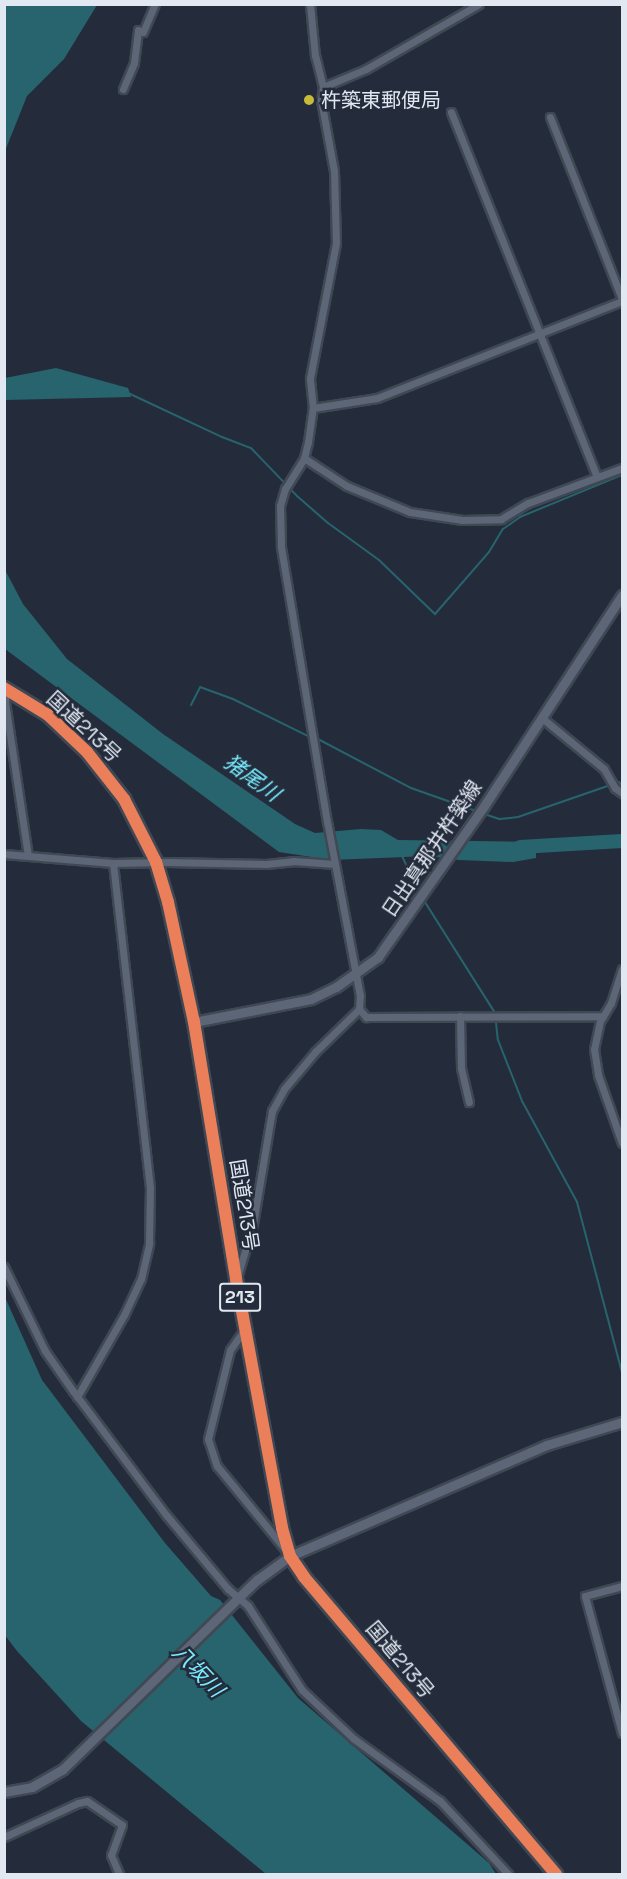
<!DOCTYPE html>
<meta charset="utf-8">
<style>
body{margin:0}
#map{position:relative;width:627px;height:1879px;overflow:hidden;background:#242c3c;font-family:"Space Grotesk","Noto Sans JP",sans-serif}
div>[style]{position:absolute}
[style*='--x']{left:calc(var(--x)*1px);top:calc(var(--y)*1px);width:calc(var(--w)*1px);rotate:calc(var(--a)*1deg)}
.water>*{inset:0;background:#27646d}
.stream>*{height:2px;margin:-1px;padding:0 1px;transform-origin:1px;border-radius:1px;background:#27646d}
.river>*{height:14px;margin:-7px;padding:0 7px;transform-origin:7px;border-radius:7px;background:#27646d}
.roads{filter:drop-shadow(2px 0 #404854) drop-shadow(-2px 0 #404854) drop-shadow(0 2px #404854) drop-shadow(0 -2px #404854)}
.street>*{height:7px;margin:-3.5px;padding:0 3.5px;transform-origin:3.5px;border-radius:3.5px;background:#5c6677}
.secondary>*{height:9px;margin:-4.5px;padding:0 4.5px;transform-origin:4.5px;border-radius:4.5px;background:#5c6677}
.highway>*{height:12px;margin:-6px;padding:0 6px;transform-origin:6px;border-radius:6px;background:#ea7f5a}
.dots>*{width:16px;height:16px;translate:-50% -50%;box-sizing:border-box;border:3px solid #242c3c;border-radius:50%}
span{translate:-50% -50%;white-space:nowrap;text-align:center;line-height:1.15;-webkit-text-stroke:5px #242c3c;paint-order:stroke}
.shield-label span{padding:2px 4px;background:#242c3c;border:2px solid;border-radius:4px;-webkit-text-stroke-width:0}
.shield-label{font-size:18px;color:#e2e8f2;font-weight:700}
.poi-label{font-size:20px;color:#e2e8f2}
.left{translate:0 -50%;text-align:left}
.street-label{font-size:20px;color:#e2e8f2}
.water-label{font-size:21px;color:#78edff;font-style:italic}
.frame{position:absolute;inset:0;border:6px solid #e2e8f2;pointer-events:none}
</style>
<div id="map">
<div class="water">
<i style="clip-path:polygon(5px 4px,97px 5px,64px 59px,27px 96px,5px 151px)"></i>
<i style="clip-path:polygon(56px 368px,128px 388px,131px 397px,5px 400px,5px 378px)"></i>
<i style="clip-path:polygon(4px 568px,23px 604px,67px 659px,163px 734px,295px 824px,315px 833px,361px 829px,381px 830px,398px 840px,536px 842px,536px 858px,513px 862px,459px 860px,429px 856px,331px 860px,279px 852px,5px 649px)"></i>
<i style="clip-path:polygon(4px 1295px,42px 1380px,165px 1543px,211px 1596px,220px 1600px,298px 1698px,489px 1863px,496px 1874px,266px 1874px,81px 1721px,17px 1651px,4px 1634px)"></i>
</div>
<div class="stream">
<i style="--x:128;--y:393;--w:104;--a:25.1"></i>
<i style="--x:222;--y:437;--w:31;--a:21"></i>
<i style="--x:251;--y:448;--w:66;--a:46.2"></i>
<i style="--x:297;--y:496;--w:41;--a:41.1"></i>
<i style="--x:328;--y:523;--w:63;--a:36"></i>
<i style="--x:379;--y:560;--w:78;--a:44"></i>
<i style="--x:435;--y:614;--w:82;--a:-48.9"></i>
<i style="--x:489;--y:552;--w:27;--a:-59"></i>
<i style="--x:503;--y:529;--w:21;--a:-35"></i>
<i style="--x:520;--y:517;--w:110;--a:-22.4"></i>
<i style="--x:191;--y:705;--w:20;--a:-63"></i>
<i style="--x:200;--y:687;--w:35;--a:20"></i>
<i style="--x:233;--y:699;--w:86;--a:26.3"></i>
<i style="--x:316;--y:738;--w:107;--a:27.8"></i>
<i style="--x:411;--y:788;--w:69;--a:19.5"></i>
<i style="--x:481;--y:813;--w:20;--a:18"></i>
<i style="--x:500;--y:819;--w:18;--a:-6"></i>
<i style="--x:518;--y:817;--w:107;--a:-19.1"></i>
<i style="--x:619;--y:782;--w:4;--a:45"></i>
<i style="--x:402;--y:856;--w:42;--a:64.7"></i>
<i style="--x:423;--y:899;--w:135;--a:57.7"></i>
<i style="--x:495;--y:1013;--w:27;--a:84"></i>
<i style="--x:498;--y:1040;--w:66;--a:68.5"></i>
<i style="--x:522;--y:1101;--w:115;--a:61.4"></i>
<i style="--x:577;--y:1202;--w:176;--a:75.2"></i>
</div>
<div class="river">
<i style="--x:520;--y:847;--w:102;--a:-3.4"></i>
</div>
<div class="roads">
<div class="street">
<i style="--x:323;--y:87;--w:47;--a:-22.7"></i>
<i style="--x:366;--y:69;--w:130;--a:-29.9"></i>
<i style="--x:123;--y:89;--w:28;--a:-67"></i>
<i style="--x:134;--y:63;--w:33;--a:-83"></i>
<i style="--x:138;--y:30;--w:5;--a:22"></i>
<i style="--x:143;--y:32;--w:30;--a:-67"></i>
<i style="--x:451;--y:112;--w:393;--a:68.2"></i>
<i style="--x:550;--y:117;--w:196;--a:68.4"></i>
<i style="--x:313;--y:408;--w:65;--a:-8.9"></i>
<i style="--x:377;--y:398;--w:264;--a:-21.6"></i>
<i style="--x:304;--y:458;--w:51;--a:33.1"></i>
<i style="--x:347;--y:486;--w:68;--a:22.4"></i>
<i style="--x:410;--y:512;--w:53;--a:8.7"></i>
<i style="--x:462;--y:520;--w:39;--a:-1"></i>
<i style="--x:501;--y:519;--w:31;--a:-31"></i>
<i style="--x:528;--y:503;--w:100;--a:-20.4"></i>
<i style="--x:6;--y:689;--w:13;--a:94"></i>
<i style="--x:5;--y:702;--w:155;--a:81.5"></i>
<i style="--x:542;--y:718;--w:80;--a:39.4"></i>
<i style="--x:604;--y:769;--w:22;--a:60"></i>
<i style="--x:615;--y:788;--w:9;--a:36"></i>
<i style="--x:4;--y:854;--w:109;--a:4.7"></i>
<i style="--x:113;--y:863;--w:54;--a:-1.1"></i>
<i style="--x:167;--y:862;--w:99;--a:1.2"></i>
<i style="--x:266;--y:864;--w:27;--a:-6"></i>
<i style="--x:293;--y:861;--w:42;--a:4.1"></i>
<i style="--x:622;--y:969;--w:36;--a:108"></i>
<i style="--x:611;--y:1003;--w:21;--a:121"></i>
<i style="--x:600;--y:1021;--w:29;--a:102"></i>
<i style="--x:594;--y:1049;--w:26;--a:81"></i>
<i style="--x:598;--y:1075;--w:72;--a:70.6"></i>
<i style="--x:359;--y:1009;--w:11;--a:49"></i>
<i style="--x:366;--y:1017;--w:237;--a:-0.2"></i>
<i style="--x:460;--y:1016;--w:52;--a:88.9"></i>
<i style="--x:461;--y:1068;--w:35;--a:77"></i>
<i style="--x:4;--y:1267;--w:93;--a:64"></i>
<i style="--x:45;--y:1351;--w:49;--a:55"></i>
<i style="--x:73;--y:1391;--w:156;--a:53.1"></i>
<i style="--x:167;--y:1516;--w:95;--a:50.1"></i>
<i style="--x:228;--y:1589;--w:26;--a:40"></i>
<i style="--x:248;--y:1606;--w:100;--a:57.3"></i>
<i style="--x:302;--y:1690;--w:71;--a:43.3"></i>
<i style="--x:354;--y:1739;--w:106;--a:35.8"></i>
<i style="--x:440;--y:1801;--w:100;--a:47"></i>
<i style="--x:238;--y:1274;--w:52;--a:-73.3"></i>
<i style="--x:253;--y:1224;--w:115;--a:-80.5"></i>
<i style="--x:272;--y:1111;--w:25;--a:-61"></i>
<i style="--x:284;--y:1089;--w:48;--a:-50"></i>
<i style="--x:315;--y:1052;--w:62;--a:-44.3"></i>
<i style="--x:359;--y:1009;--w:13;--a:-86"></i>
<i style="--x:360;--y:996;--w:177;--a:-100.7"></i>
<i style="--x:327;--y:822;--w:280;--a:-99.5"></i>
<i style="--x:281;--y:546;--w:40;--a:-91.4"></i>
<i style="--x:280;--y:506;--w:18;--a:-74"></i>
<i style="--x:285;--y:489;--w:36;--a:-58"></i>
<i style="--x:304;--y:458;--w:16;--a:-76"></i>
<i style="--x:308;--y:442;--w:34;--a:-82"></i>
<i style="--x:313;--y:408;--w:30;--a:-96"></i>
<i style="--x:310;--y:378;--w:137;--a:-79.1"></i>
<i style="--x:336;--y:243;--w:72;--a:-91.6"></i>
<i style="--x:334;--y:171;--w:72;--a:-100.4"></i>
<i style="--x:321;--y:100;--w:13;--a:-81"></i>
<i style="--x:323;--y:87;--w:32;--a:-104"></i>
<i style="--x:315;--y:56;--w:52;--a:-95.5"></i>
<i style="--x:244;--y:1330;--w:24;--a:125"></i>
<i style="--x:230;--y:1350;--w:92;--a:103.9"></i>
<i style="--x:208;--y:1439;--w:28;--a:72"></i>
<i style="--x:217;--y:1466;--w:107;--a:50.7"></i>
<i style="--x:77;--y:1397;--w:95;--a:-60.2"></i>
<i style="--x:124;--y:1315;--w:40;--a:-65"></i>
<i style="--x:141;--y:1279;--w:37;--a:-77"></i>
<i style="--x:149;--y:1243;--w:55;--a:-89"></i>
<i style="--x:150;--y:1188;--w:327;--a:-96.5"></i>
<i style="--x:622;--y:1586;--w:38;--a:165"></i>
<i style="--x:585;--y:1596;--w:142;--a:74.9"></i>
<i style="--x:4;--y:1837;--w:81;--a:-24.7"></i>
<i style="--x:78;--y:1803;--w:9;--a:-13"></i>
<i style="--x:87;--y:1801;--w:42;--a:34.4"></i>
<i style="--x:122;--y:1825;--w:32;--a:110"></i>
<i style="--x:111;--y:1855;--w:21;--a:67"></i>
</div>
<div class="secondary">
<i style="--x:194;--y:1022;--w:119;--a:-11.1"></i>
<i style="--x:311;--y:999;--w:28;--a:-26"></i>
<i style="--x:336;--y:987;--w:52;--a:-35.5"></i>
<i style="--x:378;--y:957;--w:184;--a:-54.9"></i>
<i style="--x:484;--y:806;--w:252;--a:-56.8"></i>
<i style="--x:4;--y:1792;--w:28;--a:-10"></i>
<i style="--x:32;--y:1787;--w:36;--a:-30"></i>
<i style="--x:63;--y:1769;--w:271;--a:-44.3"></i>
<i style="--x:257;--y:1580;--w:41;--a:-36"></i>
<i style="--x:290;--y:1556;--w:280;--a:-23.4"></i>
<i style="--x:547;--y:1445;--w:78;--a:-17"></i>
</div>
<div class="highway">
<i style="--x:4;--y:688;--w:52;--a:31.5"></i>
<i style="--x:48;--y:715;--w:54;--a:43.5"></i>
<i style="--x:87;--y:752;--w:60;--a:51.8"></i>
<i style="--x:124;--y:799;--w:71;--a:63.1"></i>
<i style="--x:156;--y:862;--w:42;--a:73.3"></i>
<i style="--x:168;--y:902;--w:123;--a:77.8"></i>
<i style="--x:194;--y:1022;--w:260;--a:80.7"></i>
<i style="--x:236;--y:1279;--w:253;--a:79.5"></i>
<i style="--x:282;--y:1528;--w:29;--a:74"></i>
<i style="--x:290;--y:1556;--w:25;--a:56"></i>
<i style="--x:304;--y:1577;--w:390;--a:49.7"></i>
</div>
</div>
<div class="dots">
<i style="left:309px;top:100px;background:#caba3a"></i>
</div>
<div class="shield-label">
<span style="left:240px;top:1297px">213</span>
</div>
<div class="poi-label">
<span class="left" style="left:321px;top:100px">杵築東郵便局</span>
</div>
<div class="street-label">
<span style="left:84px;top:727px;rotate:43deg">国道213号</span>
<span style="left:432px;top:849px;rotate:-56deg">日出真那井杵築線</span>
<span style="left:244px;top:1205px;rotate:81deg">国道213号</span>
<span style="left:400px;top:1660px;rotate:50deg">国道213号</span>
</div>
<div class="water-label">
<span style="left:252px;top:778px;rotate:36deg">猪尾川</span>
<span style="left:198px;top:1671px;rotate:46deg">八坂川</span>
</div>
<div class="frame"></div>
</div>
